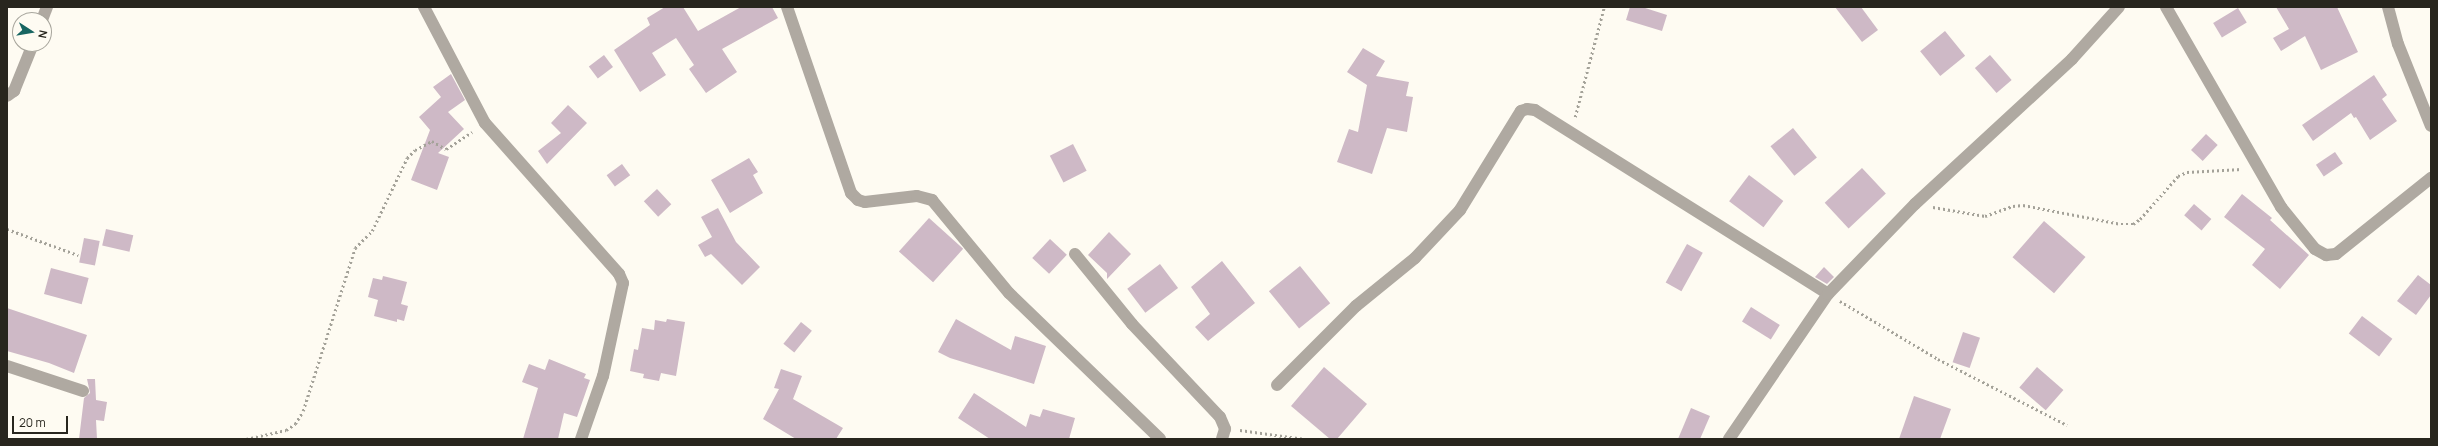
<!DOCTYPE html>
<style>
body{margin:0}
#map{position:relative;width:2438px;height:446px;overflow:hidden;background:#fefbf2;font-family:Manrope,sans-serif}
div>[style]{position:absolute}
[style*='--x']{left:calc(var(--x)*1px);top:calc(var(--y)*1px);width:calc(var(--w)*1px);rotate:calc(var(--a)*1deg)}
.building>*{inset:0;background:#ceb9c6;transform-origin:0 0}
.path>*{height:2.5px;margin-top:-1.25px;transform-origin:0;background:repeating-linear-gradient(90deg,#a4a299 0 2px,transparent 0 5px)}
.minor>*{height:12px;margin:-6px;padding:0 6px;transform-origin:6px;border-radius:6px;background:#afa9a1}
span{translate:-50% -50%;white-space:nowrap;text-align:center;line-height:1.15;-webkit-text-stroke:4px #fefbf2;paint-order:stroke}
.frame{position:absolute;inset:0;border:8px solid #28261e;pointer-events:none}
.north{position:absolute;left:12px;top:12px;width:40px;height:40px;box-sizing:border-box;background:#fefbf2;border:1px solid #a8a69d;border-radius:50%;rotate:102deg;font-size:11px;font-weight:700;line-height:16px;text-align:center;color:#28261e}
.north::after{content:'';display:block;margin:auto;width:14px;height:18px;background:#176561;clip-path:polygon(50% 0,100% 100%,50% 72%,0 100%)}
.scale{position:absolute;left:12px;top:416px;width:56px;height:18px;box-sizing:border-box;border:2px solid #28261e;border-top:0;padding-left:5px;font-size:12px;line-height:14px;white-space:nowrap;color:#28261e;-webkit-text-stroke:3px #fefbf2;paint-order:stroke}
</style>
<div id="map">
<div class="building">
<i style="clip-path:polygon(665px 7px,683px 7px,698px 31px,741px 7px,772px 7px,778px 18px,722px 49px,737px 72px,706px 93px,689px 69px,694px 65px,676px 38px,652px 53px,666px 75px,640px 92px,614px 50px,650px 25px,647px 18px)"></i>
<i style="clip-path:polygon(1630px 7px,1642px 7px,1667px 15px,1662px 31px,1626px 20px)"></i>
<i style="clip-path:polygon(1835px 7px,1861px 7px,1878px 30px,1862px 42px)"></i>
<i style="clip-path:polygon(2276px 7px,2337px 7px,2358px 52px,2321px 70px,2305px 36px,2281px 51px,2273px 38px,2289px 29px)"></i>
<i style="left:2238px;top:8px;width:17px;height:29px;rotate:59deg"></i>
<i style="left:1945px;top:31px;width:32px;height:32px;rotate:51deg"></i>
<i style="clip-path:polygon(1363px 48px,1385px 61px,1376px 76px,1409px 82px,1406px 96px,1413px 97px,1407px 132px,1387px 128px,1372px 174px,1337px 162px,1349px 129px,1358px 132px,1367px 85px,1347px 72px)"></i>
<i style="left:604px;top:55px;width:15px;height:19px;rotate:53deg"></i>
<i style="left:1990px;top:55px;width:33px;height:20px;rotate:49deg"></i>
<i style="clip-path:polygon(451px 74px,465px 100px,448px 112px,464px 129px,438px 153px,449px 157px,437px 190px,411px 180px,430px 130px,419px 117px,441px 97px,433px 87px)"></i>
<i style="clip-path:polygon(2374px 75px,2387px 95px,2382px 99px,2397px 121px,2370px 140px,2356px 117px,2354px 118px,2351px 113px,2313px 141px,2302px 125px)"></i>
<i style="clip-path:polygon(568px 105px,587px 123px,547px 164px,538px 151px,561px 133px,551px 123px)"></i>
<i style="left:1793px;top:128px;width:38px;height:29px;rotate:51deg"></i>
<i style="left:2206px;top:134px;width:16px;height:22px;rotate:43deg"></i>
<i style="left:1073px;top:144px;width:30px;height:26px;rotate:63deg"></i>
<i style="left:2335px;top:152px;width:14px;height:23px;rotate:56deg"></i>
<i style="clip-path:polygon(749px 158px,758px 172px,753px 175px,763px 193px,730px 213px,711px 180px)"></i>
<i style="left:622px;top:164px;width:14px;height:19px;rotate:54deg"></i>
<i style="left:1862px;top:168px;width:35px;height:51px;rotate:47deg"></i>
<i style="left:1749px;top:175px;width:43px;height:33px;rotate:37deg"></i>
<i style="left:657px;top:189px;width:21px;height:18px;rotate:47deg"></i>
<i style="clip-path:polygon(2242px 194px,2272px 218px,2270px 220px,2309px 255px,2280px 289px,2252px 265px,2265px 249px,2224px 217px)"></i>
<i style="left:2194px;top:204px;width:23px;height:15px;rotate:41deg"></i>
<i style="clip-path:polygon(718px 208px,736px 242px,760px 267px,742px 285px,711px 254px,705px 257px,698px 245px,712px 237px,701px 217px)"></i>
<i style="left:929px;top:218px;width:46px;height:45px;rotate:42deg"></i>
<i style="left:2044px;top:221px;width:55px;height:48px;rotate:41deg"></i>
<i style="left:106px;top:229px;width:28px;height:17px;rotate:13deg"></i>
<i style="clip-path:polygon(1109px 232px,1131px 254px,1107px 279px,1107px 273px,1088px 255px)"></i>
<i style="left:84px;top:238px;width:16px;height:25px;rotate:11deg"></i>
<i style="left:1050px;top:239px;width:23px;height:26px;rotate:43deg"></i>
<i style="left:1687px;top:244px;width:18px;height:44px;rotate:29deg"></i>
<i style="clip-path:polygon(1222px 261px,1255px 303px,1208px 341px,1195px 327px,1210px 314px,1191px 287px)"></i>
<i style="left:1160px;top:264px;width:30px;height:41px;rotate:53deg"></i>
<i style="left:1300px;top:266px;width:48px;height:40px;rotate:51deg"></i>
<i style="clip-path:polygon(1824px 267px,1834px 277px,1827px 284px,1815px 277px)"></i>
<i style="left:51px;top:268px;width:39px;height:27px;rotate:15deg"></i>
<i style="clip-path:polygon(2418px 275px,2431px 285px,2431px 295px,2416px 315px,2397px 301px)"></i>
<i style="clip-path:polygon(383px 276px,407px 282px,401px 304px,408px 306px,404px 321px,397px 319px,397px 322px,374px 316px,378px 300px,368px 297px,373px 278px,382px 280px)"></i>
<i style="left:1751px;top:307px;width:34px;height:17px;rotate:32deg"></i>
<i style="clip-path:polygon(7px 308px,87px 335px,74px 373px,49px 363px,7px 351px)"></i>
<i style="left:2362px;top:316px;width:38px;height:22px;rotate:37deg"></i>
<i style="clip-path:polygon(667px 319px,685px 322px,676px 376px,661px 373px,659px 381px,643px 378px,644px 374px,630px 371px,634px 349px,638px 350px,642px 328px,654px 330px,655px 320px,666px 322px)"></i>
<i style="clip-path:polygon(956px 319px,1011px 350px,1015px 336px,1046px 346px,1034px 384px,950px 358px,938px 352px)"></i>
<i style="left:801px;top:322px;width:14px;height:28px;rotate:39deg"></i>
<i style="left:1963px;top:332px;width:18px;height:32px;rotate:19deg"></i>
<i style="clip-path:polygon(549px 359px,586px 374px,584px 378px,590px 380px,577px 417px,564px 413px,558px 439px,523px 439px,538px 388px,522px 382px,529px 364px,545px 370px)"></i>
<i style="clip-path:polygon(1324px 367px,1367px 404px,1337px 439px,1330px 439px,1291px 406px)"></i>
<i style="left:2037px;top:367px;width:35px;height:27px;rotate:41deg"></i>
<i style="clip-path:polygon(781px 369px,802px 376px,793px 399px,843px 428px,836px 439px,796px 439px,763px 419px,779px 389px,774px 388px)"></i>
<i style="clip-path:polygon(87px 379px,95px 379px,96px 400px,107px 402px,104px 421px,96px 420px,97px 439px,79px 439px,84px 398px,90px 393px)"></i>
<i style="clip-path:polygon(974px 393px,1026px 427px,1030px 414px,1040px 417px,1043px 409px,1075px 418px,1069px 439px,990px 439px,958px 418px)"></i>
<i style="clip-path:polygon(1914px 396px,1951px 409px,1940px 439px,1899px 439px)"></i>
<i style="clip-path:polygon(1691px 408px,1710px 416px,1700px 439px,1678px 439px)"></i>
</div>
<div class="path">
<i style="--x:1575;--y:117;--w:114;--a:-75.2"></i>
<i style="--x:1933;--y:207;--w:53;--a:9.8"></i>
<i style="--x:1985;--y:216;--w:30;--a:-20"></i>
<i style="--x:2013;--y:206;--w:10;--a:-6"></i>
<i style="--x:2023;--y:205;--w:100;--a:11"></i>
<i style="--x:2121;--y:224;--w:12;--a:0"></i>
<i style="--x:2133;--y:224;--w:9;--a:-36"></i>
<i style="--x:2140;--y:219;--w:57;--a:-48.5"></i>
<i style="--x:2178;--y:176;--w:10;--a:-24"></i>
<i style="--x:2187;--y:172;--w:55;--a:-3.1"></i>
<i style="--x:7;--y:229;--w:76;--a:20.1"></i>
<i style="--x:1840;--y:301;--w:114;--a:30.6"></i>
<i style="--x:1938;--y:359;--w:145;--a:27.1"></i>
<i style="--x:1240;--y:430;--w:66;--a:7.9"></i>
<i style="--x:246;--y:439;--w:41;--a:-12.7"></i>
<i style="--x:286;--y:430;--w:11;--a:-34"></i>
<i style="--x:295;--y:424;--w:15;--a:-58"></i>
<i style="--x:303;--y:411;--w:171;--a:-72.3"></i>
<i style="--x:355;--y:248;--w:24;--a:-45"></i>
<i style="--x:372;--y:231;--w:81;--a:-64.4"></i>
<i style="--x:407;--y:158;--w:11;--a:-45"></i>
<i style="--x:415;--y:150;--w:19;--a:-28"></i>
<i style="--x:432;--y:141;--w:16;--a:30"></i>
<i style="--x:446;--y:149;--w:31;--a:-33"></i>
</div>
<div class="minor">
<i style="--x:424;--y:7;--w:131;--a:62.3"></i>
<i style="--x:485;--y:123;--w:202;--a:48.4"></i>
<i style="--x:619;--y:274;--w:10;--a:66"></i>
<i style="--x:623;--y:283;--w:95;--a:102.1"></i>
<i style="--x:603;--y:376;--w:67;--a:109.2"></i>
<i style="--x:787;--y:7;--w:197;--a:71"></i>
<i style="--x:851;--y:193;--w:10;--a:45"></i>
<i style="--x:858;--y:200;--w:7;--a:16"></i>
<i style="--x:865;--y:202;--w:52;--a:-6.6"></i>
<i style="--x:917;--y:196;--w:16;--a:15"></i>
<i style="--x:932;--y:200;--w:121;--a:50.4"></i>
<i style="--x:1009;--y:293;--w:210;--a:44"></i>
<i style="--x:2166;--y:7;--w:231;--a:60.1"></i>
<i style="--x:2281;--y:207;--w:54;--a:51"></i>
<i style="--x:2315;--y:249;--w:13;--a:29"></i>
<i style="--x:2326;--y:255;--w:10;--a:-6"></i>
<i style="--x:2336;--y:254;--w:122;--a:-38.7"></i>
<i style="--x:2388;--y:7;--w:38;--a:75"></i>
<i style="--x:2398;--y:44;--w:88;--a:68.1"></i>
<i style="--x:42;--y:20;--w:14;--a:-69"></i>
<i style="--x:7;--y:96;--w:9;--a:-36"></i>
<i style="--x:14;--y:91;--w:51;--a:-68"></i>
<i style="--x:1075;--y:254;--w:90;--a:50.8"></i>
<i style="--x:1132;--y:324;--w:128;--a:46.6"></i>
<i style="--x:1220;--y:417;--w:13;--a:67"></i>
<i style="--x:1225;--y:429;--w:10;--a:107"></i>
<i style="--x:7;--y:366;--w:80;--a:18.2"></i>
<i style="--x:1277;--y:385;--w:112;--a:-45"></i>
<i style="--x:1356;--y:306;--w:76;--a:-39.1"></i>
<i style="--x:1415;--y:258;--w:66;--a:-46.8"></i>
<i style="--x:1460;--y:210;--w:116;--a:-58.4"></i>
<i style="--x:1521;--y:111;--w:6;--a:-18"></i>
<i style="--x:1527;--y:109;--w:8;--a:7"></i>
<i style="--x:1535;--y:110;--w:346;--a:32.1"></i>
<i style="--x:1729;--y:439;--w:176;--a:-55.7"></i>
<i style="--x:1828;--y:294;--w:125;--a:-46"></i>
<i style="--x:1915;--y:204;--w:214;--a:-42.7"></i>
<i style="--x:2072;--y:59;--w:70;--a:-47.9"></i>
</div>
<div class="frame"></div>
<div class="north">N</div>
<div class="scale">20 m</div>
</div>
